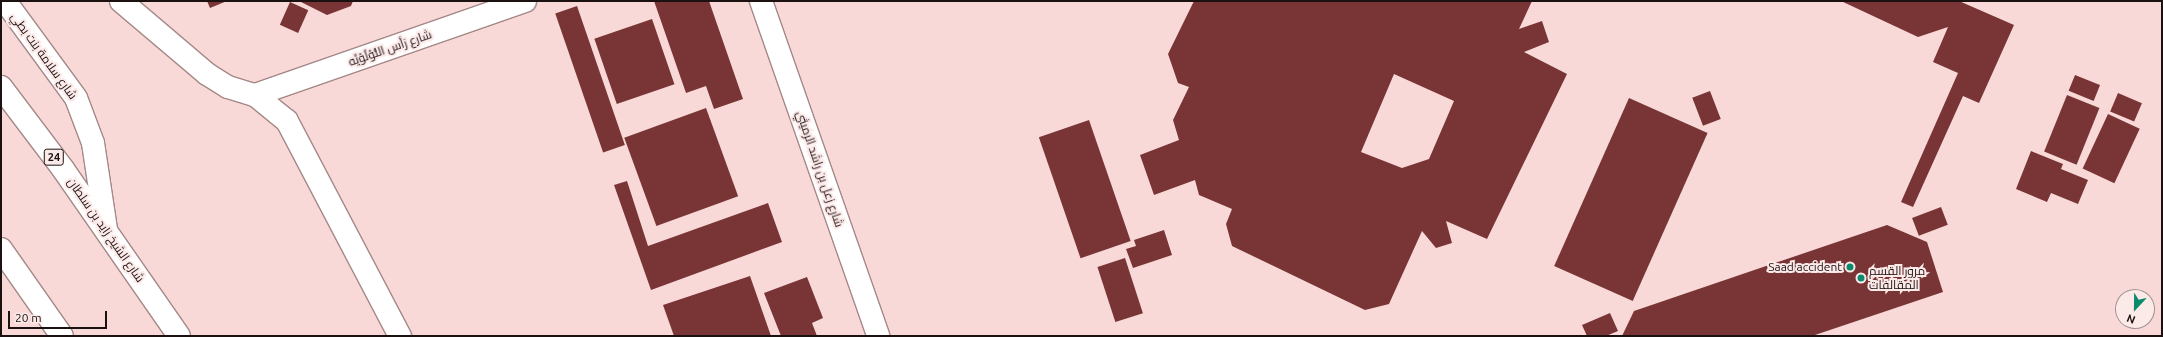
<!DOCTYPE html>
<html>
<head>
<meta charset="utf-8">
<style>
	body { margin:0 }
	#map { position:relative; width:2163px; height:337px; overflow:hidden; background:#f8d9d8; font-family:Ubuntu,Cairo,sans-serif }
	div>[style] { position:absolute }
	.building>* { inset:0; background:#793536; transform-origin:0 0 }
	.roads { filter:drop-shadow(1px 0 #a48887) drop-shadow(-1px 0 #a48887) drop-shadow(0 1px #a48887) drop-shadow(0 -1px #a48887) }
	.minor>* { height:22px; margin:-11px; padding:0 11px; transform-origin:11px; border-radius:11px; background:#fff }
	.secondary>* { height:22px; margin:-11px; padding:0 11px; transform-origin:11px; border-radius:11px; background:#fff }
	.trunk>* { height:22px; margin:-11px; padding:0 11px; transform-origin:11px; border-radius:11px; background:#fff }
	.dots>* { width:11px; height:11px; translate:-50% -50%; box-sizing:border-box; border:2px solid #fceae9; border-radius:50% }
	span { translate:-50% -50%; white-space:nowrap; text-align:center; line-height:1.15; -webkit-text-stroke:4px #fceae9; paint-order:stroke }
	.shield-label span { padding:1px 3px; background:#fceae9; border:1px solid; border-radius:3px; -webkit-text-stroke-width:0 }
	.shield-label { font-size:11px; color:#1b1111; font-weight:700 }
	.street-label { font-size:12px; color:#1b1111 }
	.poi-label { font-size:12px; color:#1b1111 }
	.right { translate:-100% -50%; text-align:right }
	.left { translate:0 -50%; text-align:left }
	.frame { position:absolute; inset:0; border:2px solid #1b1111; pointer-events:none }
	.north { position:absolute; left:2115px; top:289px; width:40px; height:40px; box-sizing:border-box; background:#fceae9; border:1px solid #a29393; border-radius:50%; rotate:202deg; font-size:11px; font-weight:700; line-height:16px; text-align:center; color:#1b1111 }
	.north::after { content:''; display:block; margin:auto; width:14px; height:18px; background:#0b8a6e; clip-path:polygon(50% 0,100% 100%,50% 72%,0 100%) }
	.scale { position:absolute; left:8px; top:311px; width:99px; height:18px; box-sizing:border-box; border:2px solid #1b1111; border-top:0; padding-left:5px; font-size:12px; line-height:14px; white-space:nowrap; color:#1b1111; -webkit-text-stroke:3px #fceae9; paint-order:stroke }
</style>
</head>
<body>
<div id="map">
	<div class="building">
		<div style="clip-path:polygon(207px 1px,227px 1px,210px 8px)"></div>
		<div style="clip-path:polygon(299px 1px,353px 1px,351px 6px,327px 15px)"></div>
		<div style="clip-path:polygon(654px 1px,709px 1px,743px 99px,714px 109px,706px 86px,686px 93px)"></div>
		<div style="clip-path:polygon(evenodd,1194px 1px,1532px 1px,1519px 29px,1542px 21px,1549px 42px,1524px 52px,1567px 74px,1487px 239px,1446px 221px,1452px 243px,1436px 248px,1422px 231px,1389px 304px,1365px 310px,1232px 246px,1226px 224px,1232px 209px,1199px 195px,1195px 180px,1154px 195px,1140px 155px,1179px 140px,1173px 120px,1189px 87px,1178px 83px,1168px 54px,1194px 1px,1394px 74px,1454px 101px,1429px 159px,1402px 168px,1361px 152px,1394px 74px)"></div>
		<div style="clip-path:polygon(1841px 1px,1959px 1px,2014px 25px,1979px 103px,1963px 96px,1913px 207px,1901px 202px,1958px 73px,1933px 62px,1948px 27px,1918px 37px)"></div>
		<div style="left:290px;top:2px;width:20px;height:25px;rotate:24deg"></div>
		<div style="left:577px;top:6px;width:147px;height:23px;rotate:71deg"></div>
		<div style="left:652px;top:19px;width:69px;height:61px;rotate:71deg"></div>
		<div style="left:2075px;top:75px;width:27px;height:17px;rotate:22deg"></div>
		<div style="left:1710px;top:91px;width:30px;height:19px;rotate:69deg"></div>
		<div style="left:2118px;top:93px;width:26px;height:20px;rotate:23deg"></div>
		<div style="left:2067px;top:95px;width:35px;height:61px;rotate:22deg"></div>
		<div style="left:1629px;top:98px;width:86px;height:184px;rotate:24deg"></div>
		<div style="left:706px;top:108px;width:94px;height:87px;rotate:70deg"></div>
		<div style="left:2108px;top:114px;width:35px;height:60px;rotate:25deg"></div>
		<div style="left:1089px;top:120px;width:128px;height:53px;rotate:71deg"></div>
		<div style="clip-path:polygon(2031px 151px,2063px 164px,2061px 169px,2088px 180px,2078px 204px,2051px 193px,2047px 202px,2016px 189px)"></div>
		<div style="clip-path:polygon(627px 181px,648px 246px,768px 203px,782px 242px,651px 290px,614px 185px)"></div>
		<div style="left:1941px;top:207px;width:19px;height:31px;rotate:69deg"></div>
		<div style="clip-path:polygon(1887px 225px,1927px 242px,1943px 292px,1812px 336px,1622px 336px,1634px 311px)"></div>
		<div style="clip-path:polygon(1164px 230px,1172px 255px,1133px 268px,1126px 249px,1136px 246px,1134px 240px)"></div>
		<div style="left:1125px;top:258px;width:58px;height:29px;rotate:72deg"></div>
		<div style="clip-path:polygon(750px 276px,771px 336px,674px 336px,663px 305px)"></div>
		<div style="clip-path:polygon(807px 277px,823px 318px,812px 323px,817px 336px,781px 336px,764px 293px)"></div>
		<div style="clip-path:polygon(1610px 313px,1618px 331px,1606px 336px,1587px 336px,1582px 325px)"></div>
	</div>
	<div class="roads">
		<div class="minor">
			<div style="left:121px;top:1px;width:113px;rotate:40.3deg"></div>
			<div style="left:207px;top:74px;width:25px;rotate:32deg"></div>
			<div style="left:228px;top:87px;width:28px;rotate:17deg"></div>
			<div style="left:255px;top:95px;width:41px;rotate:39.1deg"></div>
			<div style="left:287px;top:121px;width:243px;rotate:62.3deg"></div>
			<div style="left:761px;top:1px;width:355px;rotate:70.7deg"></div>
			<div style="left:255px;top:95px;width:286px;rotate:-19.2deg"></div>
		</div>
		<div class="secondary">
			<div style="left:5px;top:1px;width:120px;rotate:53.8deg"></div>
			<div style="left:76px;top:98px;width:48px;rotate:69.3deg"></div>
			<div style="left:93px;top:143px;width:87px;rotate:81.4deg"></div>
		</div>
		<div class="trunk">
			<div style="left:1px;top:87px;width:103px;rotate:52.9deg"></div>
			<div style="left:63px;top:169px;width:203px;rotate:55.2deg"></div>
			<div style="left:1px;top:249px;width:106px;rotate:55deg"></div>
		</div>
	</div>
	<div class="dots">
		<div style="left:1850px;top:267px;background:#0b8a6e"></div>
		<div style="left:1861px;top:278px;background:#0b8a6e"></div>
	</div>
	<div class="shield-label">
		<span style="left:54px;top:157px">24</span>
	</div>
	<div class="street-label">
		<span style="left:390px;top:48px;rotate:-19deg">شارع رَأس اللُّؤلُؤيَّه</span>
		<span style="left:44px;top:56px;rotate:54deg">شارع سلامة بنت بطي</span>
		<span style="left:820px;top:169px;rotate:71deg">شارع زعل بن راشد الرميثي</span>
		<span style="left:106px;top:230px;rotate:55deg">شارع الشيخ زايد بن سلطان</span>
	</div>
	<div class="poi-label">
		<span class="right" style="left:1842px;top:267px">Saad accident</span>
		<span class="left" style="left:1869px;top:278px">مرور القسم<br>المقالفات</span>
	</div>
	<div class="frame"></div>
	<div class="north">N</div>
	<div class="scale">20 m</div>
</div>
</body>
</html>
